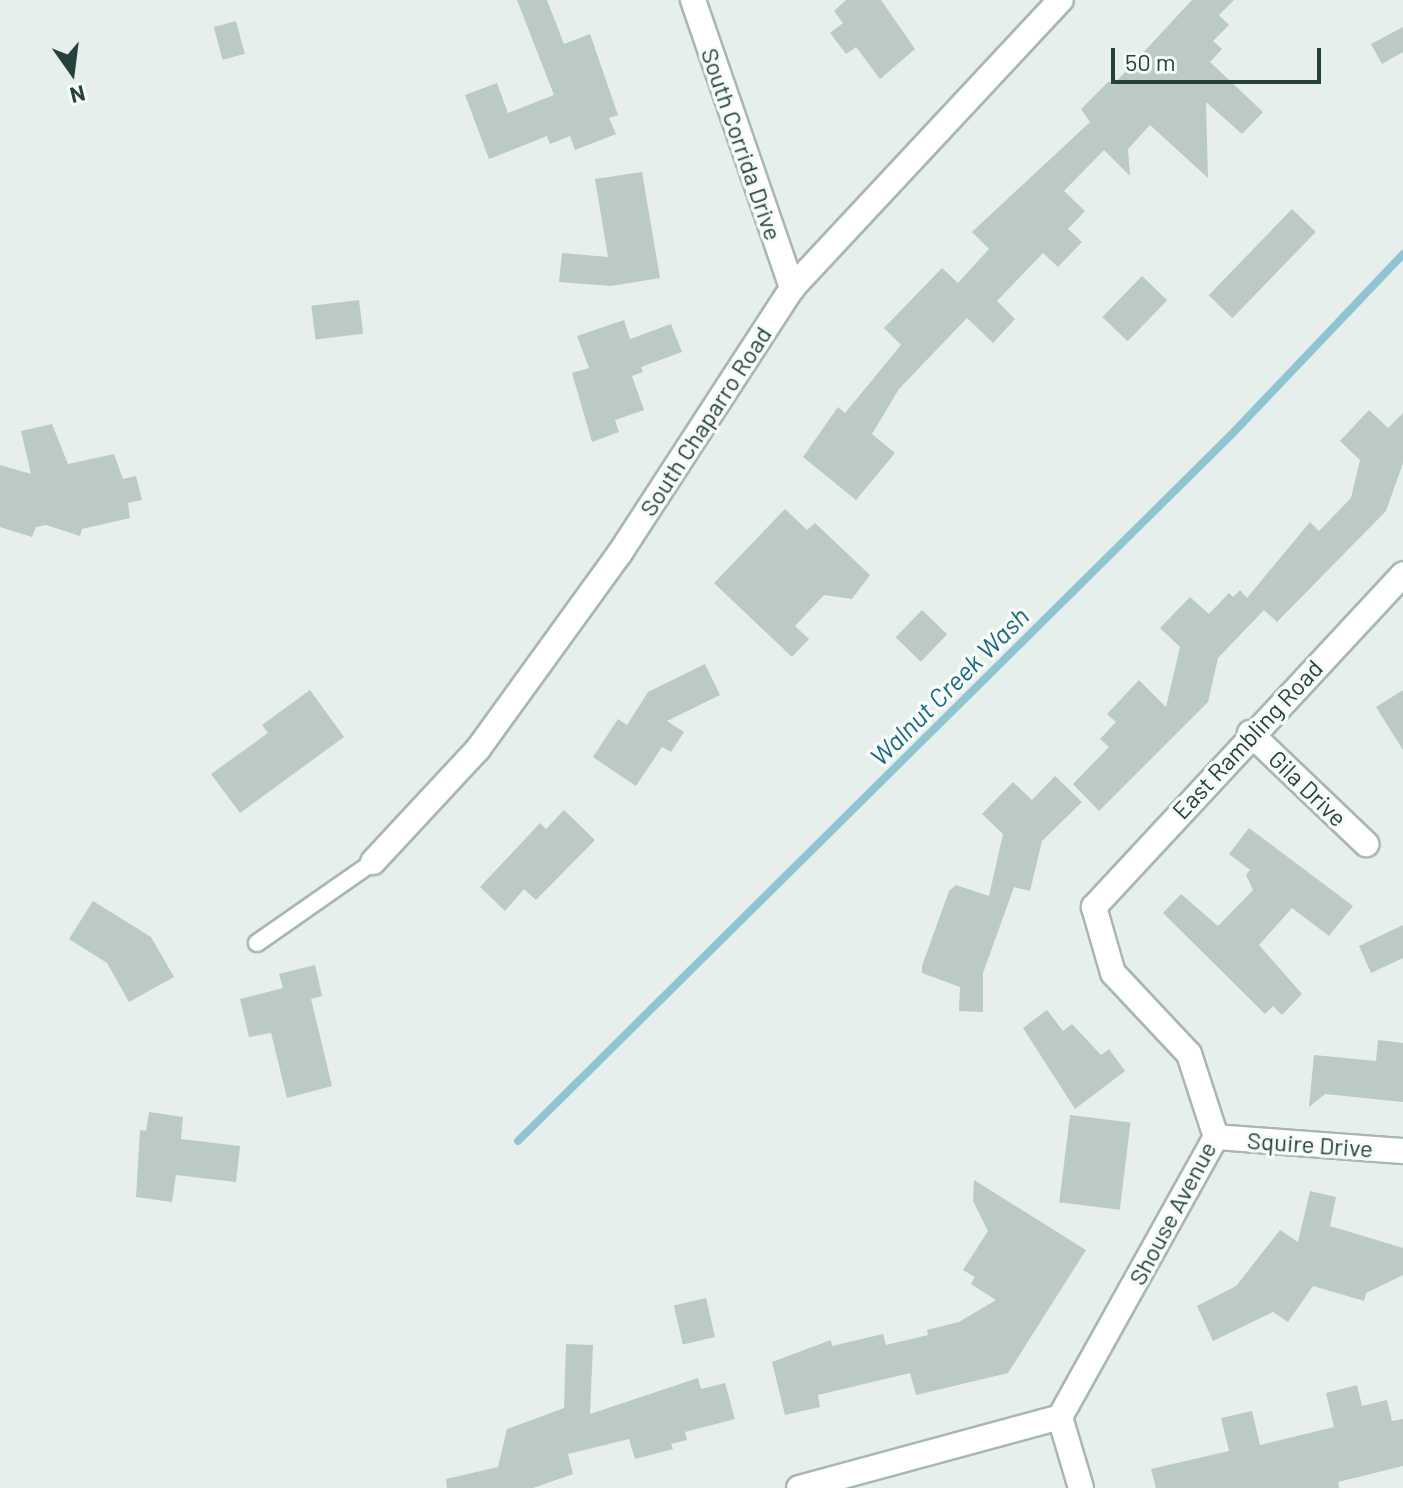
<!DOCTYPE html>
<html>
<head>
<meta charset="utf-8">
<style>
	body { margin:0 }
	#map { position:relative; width:1403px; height:1488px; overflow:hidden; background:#e6efeb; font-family:Barlow,sans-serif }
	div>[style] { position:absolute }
	.stream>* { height:8px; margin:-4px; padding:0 4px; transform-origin:4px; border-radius:4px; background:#8fc5d3 }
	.building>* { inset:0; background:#bbcac4; transform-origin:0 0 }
	.roads { filter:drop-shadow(2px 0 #a8b7b3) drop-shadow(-2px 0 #a8b7b3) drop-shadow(0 2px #a8b7b3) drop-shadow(0 -2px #a8b7b3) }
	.service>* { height:16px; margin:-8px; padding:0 8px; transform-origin:8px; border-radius:8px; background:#fff }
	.minor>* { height:24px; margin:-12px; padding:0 12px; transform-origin:12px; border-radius:12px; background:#fff }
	span { translate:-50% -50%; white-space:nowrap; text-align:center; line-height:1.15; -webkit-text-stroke:7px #f7fbf9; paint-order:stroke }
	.street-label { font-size:24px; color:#24413b }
	.water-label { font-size:26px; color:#1d6a7e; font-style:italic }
	.north { position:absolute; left:32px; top:32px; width:80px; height:80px; -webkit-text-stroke:6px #f7fbf9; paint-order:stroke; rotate:166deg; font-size:22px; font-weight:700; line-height:32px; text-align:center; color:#24413b }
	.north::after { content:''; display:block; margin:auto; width:28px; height:36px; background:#24413b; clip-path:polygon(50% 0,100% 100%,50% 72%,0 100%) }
	.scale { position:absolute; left:1111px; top:48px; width:210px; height:36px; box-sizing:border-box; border:4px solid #24413b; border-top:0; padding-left:10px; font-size:24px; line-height:28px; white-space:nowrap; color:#24413b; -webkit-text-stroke:6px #f7fbf9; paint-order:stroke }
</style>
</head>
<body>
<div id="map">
	<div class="stream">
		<div style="left:518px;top:1141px;width:1001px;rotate:-44.72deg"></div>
		<div style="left:1229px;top:437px;width:253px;rotate:-46.4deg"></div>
	</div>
	<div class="building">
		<div style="clip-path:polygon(517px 0,547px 0,564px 44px,590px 34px,618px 115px,609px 118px,616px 134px,575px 150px,570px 136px,550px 144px,547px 136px,489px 159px,465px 95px,497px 83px,508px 113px,554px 95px)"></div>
		<div style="clip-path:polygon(846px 0,881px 0,915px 49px,880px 79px,856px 47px,846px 54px,830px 33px,843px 23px,834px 11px)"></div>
		<div style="clip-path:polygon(1192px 0,1234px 0,1219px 15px,1229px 25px,1213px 41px,1222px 49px,1210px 62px,1263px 112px,1242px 134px,1206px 102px,1208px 178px,1150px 125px,1128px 149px,1130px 176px,1104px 150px,1064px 191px,1085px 211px,1068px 229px,1082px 242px,1058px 267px,1043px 253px,997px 301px,1015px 319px,993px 343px,967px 318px,899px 389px,872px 434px,895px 453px,856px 500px,803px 457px,838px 407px,845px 413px,901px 345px,884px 328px,942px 268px,958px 283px,989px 249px,972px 232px,1090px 122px,1081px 109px,1109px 81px,1113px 85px)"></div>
		<div style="left:236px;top:21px;width:34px;height:23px;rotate:75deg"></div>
		<div style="clip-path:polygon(1403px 27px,1403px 52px,1382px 64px,1371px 44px)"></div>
		<div style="clip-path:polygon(642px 172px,660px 278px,611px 286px,559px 282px,562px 253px,608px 257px,595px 179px)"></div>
		<div style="left:1292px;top:209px;width:33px;height:120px;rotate:44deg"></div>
		<div style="left:1142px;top:276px;width:35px;height:57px;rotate:44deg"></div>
		<div style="left:359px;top:300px;width:34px;height:48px;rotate:83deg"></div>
		<div style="clip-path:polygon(624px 320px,630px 339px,671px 324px,682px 352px,641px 367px,643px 372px,632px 376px,644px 410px,615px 420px,619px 432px,592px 442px,572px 373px,589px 368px,577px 336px)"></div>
		<div style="clip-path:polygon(1369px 410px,1388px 428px,1403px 413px,1403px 463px,1386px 511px,1277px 622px,1264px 610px,1218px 658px,1208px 702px,1099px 811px,1073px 784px,1109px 747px,1100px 739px,1116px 722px,1107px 714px,1139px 680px,1166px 707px,1180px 647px,1160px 628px,1190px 597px,1209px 614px,1229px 593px,1233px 597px,1240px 590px,1247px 598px,1310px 522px,1319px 531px,1351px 498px,1360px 460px,1340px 441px)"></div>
		<div style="clip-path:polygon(52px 424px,68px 464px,114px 454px,123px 479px,136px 476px,142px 500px,128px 503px,130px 518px,82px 529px,80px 536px,46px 525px,36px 527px,32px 537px,0 527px,0 465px,31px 474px,21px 431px)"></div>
		<div style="clip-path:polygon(785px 509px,807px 530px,815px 523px,870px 575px,852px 599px,824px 595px,795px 626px,809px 639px,792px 657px,714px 583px)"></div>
		<div style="left:922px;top:610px;width:35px;height:38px;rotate:44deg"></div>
		<div style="clip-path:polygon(705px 664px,720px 695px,667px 721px,684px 732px,671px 752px,662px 747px,636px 786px,593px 757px,618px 719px,627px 725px,648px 692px)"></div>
		<div style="clip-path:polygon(310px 690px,344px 737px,240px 813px,211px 774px,268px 733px,262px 725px)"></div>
		<div style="clip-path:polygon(1403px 690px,1403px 750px,1376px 707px)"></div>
		<div style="clip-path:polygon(1055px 776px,1082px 802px,1042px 841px,1030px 891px,1014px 887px,983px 973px,983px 1012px,959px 1011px,960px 987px,922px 973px,922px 966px,949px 891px,956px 885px,989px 896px,1003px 834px,982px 814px,1013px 782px,1032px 800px)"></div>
		<div style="clip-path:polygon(564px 810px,595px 840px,536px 900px,524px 889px,505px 911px,480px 887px,540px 823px,546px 829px)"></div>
		<div style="clip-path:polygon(1249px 828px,1353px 906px,1329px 936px,1292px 908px,1259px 945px,1302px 994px,1282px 1015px,1273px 1006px,1265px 1014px,1163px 913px,1181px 894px,1218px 926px,1253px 890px,1246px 875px,1250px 870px,1229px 854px)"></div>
		<div style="clip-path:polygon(93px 901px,151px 937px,174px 977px,129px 1002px,107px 963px,69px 939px)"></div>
		<div style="clip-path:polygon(1403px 925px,1403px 958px,1371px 973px,1359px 946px)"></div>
		<div style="clip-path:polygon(315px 965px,322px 996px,311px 999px,332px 1086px,287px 1098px,271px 1033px,249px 1037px,240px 999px,283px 988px,279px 974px)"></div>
		<div style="clip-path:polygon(1047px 1010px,1063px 1031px,1072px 1024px,1101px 1055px,1109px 1049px,1125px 1071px,1075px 1109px,1023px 1028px)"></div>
		<div style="clip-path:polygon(1378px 1040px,1403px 1043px,1403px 1102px,1325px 1094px,1309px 1107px,1314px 1055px,1376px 1061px)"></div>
		<div style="clip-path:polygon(149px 1112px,183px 1117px,181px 1139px,240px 1146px,236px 1182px,176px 1175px,172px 1202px,136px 1197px,140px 1130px,146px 1131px)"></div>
		<div style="left:1070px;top:1115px;width:61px;height:88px;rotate:7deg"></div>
		<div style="clip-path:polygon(974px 1180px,1086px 1250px,1008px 1373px,916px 1395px,910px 1373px,818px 1395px,820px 1407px,785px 1415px,772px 1362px,831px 1340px,832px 1346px,883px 1334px,886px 1345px,928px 1335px,927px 1330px,959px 1322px,996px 1300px,971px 1284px,975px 1277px,963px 1270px,988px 1231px,973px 1201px)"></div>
		<div style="clip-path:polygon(1310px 1191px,1336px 1197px,1330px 1226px,1403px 1248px,1403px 1275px,1366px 1293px,1364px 1301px,1313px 1286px,1288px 1322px,1273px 1312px,1213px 1341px,1197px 1306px,1236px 1286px,1280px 1230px,1298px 1242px)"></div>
		<div style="left:706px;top:1298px;width:40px;height:33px;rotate:77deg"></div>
		<div style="clip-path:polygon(566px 1344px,593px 1345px,590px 1414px,698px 1378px,701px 1389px,725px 1383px,735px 1419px,685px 1432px,687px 1440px,671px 1444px,673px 1449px,635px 1459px,629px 1439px,568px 1454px,573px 1474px,533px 1488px,447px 1488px,446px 1479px,498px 1467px,507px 1429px,564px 1408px)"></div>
		<div style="clip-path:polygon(1357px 1385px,1362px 1406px,1387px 1400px,1392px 1421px,1403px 1419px,1403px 1466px,1338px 1482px,1339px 1488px,1156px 1488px,1151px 1469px,1229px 1451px,1221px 1418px,1252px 1411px,1260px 1445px,1334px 1427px,1326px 1393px)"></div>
	</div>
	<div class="roads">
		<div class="service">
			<div style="left:257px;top:943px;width:141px;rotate:-34.9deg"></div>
		</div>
		<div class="minor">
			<div style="left:693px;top:0;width:305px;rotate:71deg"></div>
			<div style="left:1250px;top:733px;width:161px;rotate:43.7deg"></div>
			<div style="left:373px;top:862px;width:154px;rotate:-47.1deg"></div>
			<div style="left:478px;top:749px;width:242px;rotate:-54.1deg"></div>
			<div style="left:620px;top:553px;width:316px;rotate:-57deg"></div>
			<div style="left:792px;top:288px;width:394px;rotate:-47deg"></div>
			<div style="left:1216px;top:1137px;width:188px;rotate:4.3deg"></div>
			<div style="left:799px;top:1488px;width:270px;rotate:-15.2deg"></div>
			<div style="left:1081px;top:1488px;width:74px;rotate:-106.5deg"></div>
			<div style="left:1060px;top:1417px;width:321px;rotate:-60.9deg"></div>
			<div style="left:1216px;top:1137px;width:87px;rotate:-108deg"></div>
			<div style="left:1189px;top:1054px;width:111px;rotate:-133.2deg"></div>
			<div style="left:1113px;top:973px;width:69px;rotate:-106.1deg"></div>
			<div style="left:1094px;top:907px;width:454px;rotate:-47.1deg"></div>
		</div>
	</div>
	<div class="street-label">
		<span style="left:742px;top:144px;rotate:71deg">South Corrida Drive</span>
		<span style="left:705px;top:421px;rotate:-57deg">South Chaparro Road</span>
		<span style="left:1247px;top:739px;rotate:-47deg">East Rambling Road</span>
		<span style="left:1308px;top:788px;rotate:44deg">Gila Drive</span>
		<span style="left:1310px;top:1144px;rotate:4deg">Squire Drive</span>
		<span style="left:1172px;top:1213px;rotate:-62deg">Shouse Avenue</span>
	</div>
	<div class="water-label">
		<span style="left:949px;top:686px;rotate:-45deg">Walnut Creek Wash</span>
	</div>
	<div class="north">N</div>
	<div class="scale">50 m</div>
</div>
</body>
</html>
